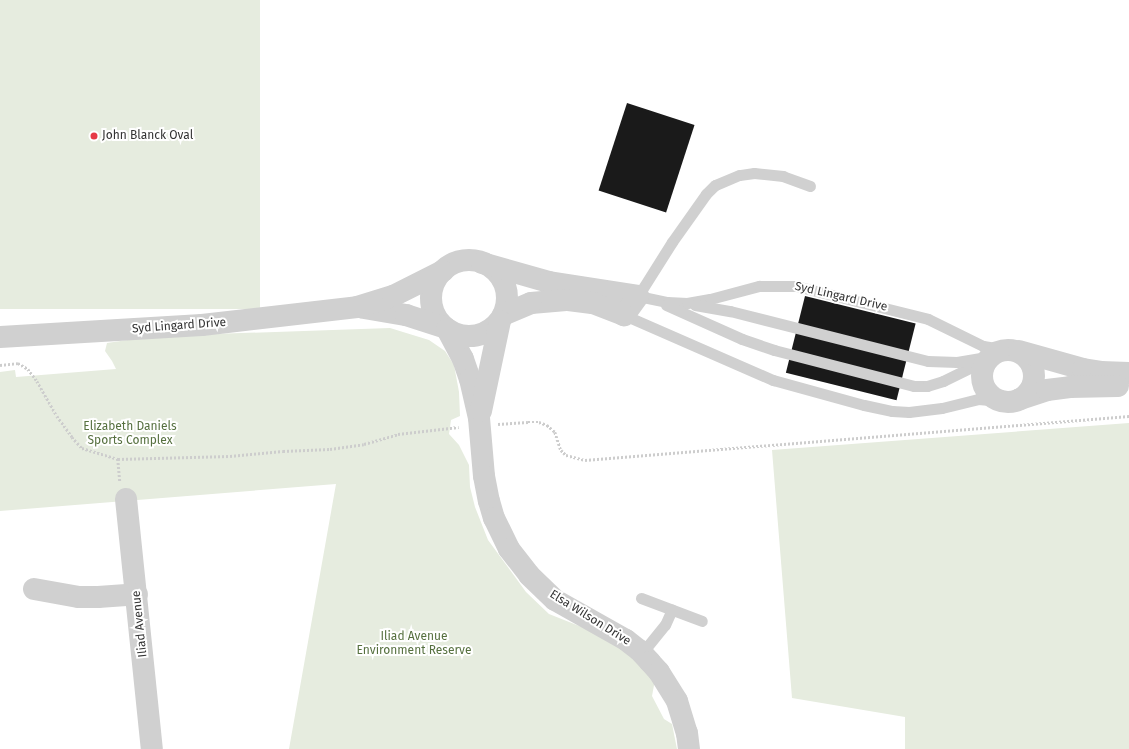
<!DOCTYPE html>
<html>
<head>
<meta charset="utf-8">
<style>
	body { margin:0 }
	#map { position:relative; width:1129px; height:749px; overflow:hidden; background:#fff; font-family:"Fira Sans",sans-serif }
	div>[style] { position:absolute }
	.green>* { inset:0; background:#e6ecdf; transform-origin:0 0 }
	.building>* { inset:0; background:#1a1a1a; transform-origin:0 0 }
	.path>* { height:2.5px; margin-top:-1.25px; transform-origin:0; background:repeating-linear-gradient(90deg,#cdcdcd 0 2px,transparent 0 4px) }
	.lane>* { height:11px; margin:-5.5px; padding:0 5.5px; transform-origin:5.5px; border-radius:5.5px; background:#d0d0d0 }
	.street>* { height:22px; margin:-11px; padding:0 11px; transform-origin:11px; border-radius:11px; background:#d0d0d0 }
	.street>.ring { margin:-11px; padding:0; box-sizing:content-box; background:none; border:22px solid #d0d0d0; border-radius:50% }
	.dots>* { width:11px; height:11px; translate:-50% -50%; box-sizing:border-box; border:2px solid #fff; border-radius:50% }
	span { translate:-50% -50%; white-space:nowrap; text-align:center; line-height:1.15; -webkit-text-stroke:4px #fff; paint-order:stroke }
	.poi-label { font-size:12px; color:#333 }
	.left { translate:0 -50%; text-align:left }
	.street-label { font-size:12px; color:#333 }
	.park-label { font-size:12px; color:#56703f }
</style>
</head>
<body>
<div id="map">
	<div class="green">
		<div style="left:0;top:0;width:260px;height:309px"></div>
		<div style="clip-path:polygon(390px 328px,429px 340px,445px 351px,454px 365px,459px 392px,460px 416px,451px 420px,449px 434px,459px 445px,469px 465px,470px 487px,475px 507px,488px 540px,526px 592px,549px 614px,612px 639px,655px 680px,652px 696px,664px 719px,672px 724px,677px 749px,289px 749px,336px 484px,0 511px,0 372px,15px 370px,16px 377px,116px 369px,112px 361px,105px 351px,107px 343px,155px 336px)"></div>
		<div style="clip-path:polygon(1129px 423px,1129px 749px,905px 749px,905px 717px,792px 698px,772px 450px)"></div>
	</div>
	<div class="building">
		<div style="left:627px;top:103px;width:71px;height:92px;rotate:18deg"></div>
		<div style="left:805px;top:296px;width:114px;height:79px;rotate:14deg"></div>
	</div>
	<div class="path">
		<div style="left:0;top:365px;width:18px;rotate:-6deg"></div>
		<div style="left:18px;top:363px;width:12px;rotate:31deg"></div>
		<div style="left:28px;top:369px;width:15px;rotate:53deg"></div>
		<div style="left:37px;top:381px;width:40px;rotate:60.3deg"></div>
		<div style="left:57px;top:416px;width:26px;rotate:54deg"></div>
		<div style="left:72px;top:437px;width:15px;rotate:48deg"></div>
		<div style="left:82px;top:448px;width:38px;rotate:17deg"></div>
		<div style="left:118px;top:459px;width:112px;rotate:-1.5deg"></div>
		<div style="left:230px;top:456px;width:53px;rotate:-5.4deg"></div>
		<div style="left:283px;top:451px;width:47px;rotate:-2.4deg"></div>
		<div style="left:330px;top:449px;width:34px;rotate:-8deg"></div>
		<div style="left:364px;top:444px;width:35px;rotate:-16deg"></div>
		<div style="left:398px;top:434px;width:61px;rotate:-6.5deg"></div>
		<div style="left:498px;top:424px;width:30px;rotate:-4deg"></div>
		<div style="left:528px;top:422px;width:11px"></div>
		<div style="left:539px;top:422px;width:9px;rotate:21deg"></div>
		<div style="left:547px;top:425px;width:11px;rotate:41deg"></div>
		<div style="left:555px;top:432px;width:19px;rotate:72deg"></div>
		<div style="left:561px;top:450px;width:7px;rotate:45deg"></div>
		<div style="left:566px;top:455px;width:20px;rotate:15deg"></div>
		<div style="left:585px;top:460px;width:546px;rotate:-4.62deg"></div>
		<div style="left:118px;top:459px;width:22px;rotate:85deg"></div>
	</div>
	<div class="lane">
		<div style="left:810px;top:186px;width:29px;rotate:-160deg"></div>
		<div style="left:783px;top:176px;width:29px;rotate:-174deg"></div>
		<div style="left:754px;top:173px;width:15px;rotate:172deg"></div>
		<div style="left:739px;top:175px;width:26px;rotate:157deg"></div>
		<div style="left:715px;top:185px;width:13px;rotate:135deg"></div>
		<div style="left:706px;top:194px;width:59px;rotate:125.3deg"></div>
		<div style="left:672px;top:242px;width:64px;rotate:122.2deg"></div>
		<div style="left:638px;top:296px;width:30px;rotate:12deg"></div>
		<div style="left:667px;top:302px;width:20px;rotate:3deg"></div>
		<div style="left:687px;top:303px;width:23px;rotate:-10deg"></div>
		<div style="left:710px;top:299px;width:51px;rotate:-14.9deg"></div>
		<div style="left:759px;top:286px;width:37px"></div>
		<div style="left:796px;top:286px;width:136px;rotate:14deg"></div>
		<div style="left:928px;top:319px;width:61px;rotate:26.1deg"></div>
		<div style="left:983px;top:346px;width:24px;rotate:9deg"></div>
		<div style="left:666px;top:305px;width:83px;rotate:24.1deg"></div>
		<div style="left:742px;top:339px;width:34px;rotate:19deg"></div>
		<div style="left:774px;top:350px;width:145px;rotate:14.4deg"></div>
		<div style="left:914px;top:386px;width:13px"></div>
		<div style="left:927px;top:386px;width:17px;rotate:-17deg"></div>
		<div style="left:943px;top:381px;width:50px;rotate:-26.1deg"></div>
		<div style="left:695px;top:305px;width:36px;rotate:10deg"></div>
		<div style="left:730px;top:311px;width:204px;rotate:14.2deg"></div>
		<div style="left:928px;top:361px;width:29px;rotate:2deg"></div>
		<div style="left:957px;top:362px;width:27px;rotate:-10deg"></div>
		<div style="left:624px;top:315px;width:163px;rotate:23.6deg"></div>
		<div style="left:773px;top:380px;width:94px;rotate:15.4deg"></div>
		<div style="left:864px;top:405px;width:29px;rotate:12deg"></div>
		<div style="left:892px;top:411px;width:17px;rotate:3deg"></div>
		<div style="left:909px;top:412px;width:33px;rotate:-7deg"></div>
		<div style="left:942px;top:408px;width:37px;rotate:-14deg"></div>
		<div style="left:978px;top:399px;width:24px;rotate:5deg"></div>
		<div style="left:641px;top:598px;width:65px;rotate:20.7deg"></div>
		<div style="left:642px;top:653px;width:36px;rotate:-51deg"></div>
		<div style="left:665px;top:625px;width:17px;rotate:-66deg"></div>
	</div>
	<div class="street">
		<div class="ring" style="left:431px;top:260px;width:54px;height:54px"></div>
		<div style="left:482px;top:263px;width:70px;rotate:15.8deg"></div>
		<div style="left:549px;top:282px;width:90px;rotate:8.9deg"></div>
		<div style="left:638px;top:296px;width:24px;rotate:126deg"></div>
		<div style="left:624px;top:315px;width:34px;rotate:-159deg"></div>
		<div style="left:592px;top:303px;width:26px;rotate:-173deg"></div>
		<div style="left:566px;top:300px;width:35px;rotate:175deg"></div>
		<div style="left:531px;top:303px;width:30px;rotate:157deg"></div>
		<div style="left:364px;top:308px;width:43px;rotate:9.5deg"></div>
		<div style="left:406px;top:315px;width:40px;rotate:18deg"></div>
		<div style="left:447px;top:329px;width:34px;rotate:62deg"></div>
		<div style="left:463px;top:359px;width:21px;rotate:71deg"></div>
		<div style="left:470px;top:379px;width:40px;rotate:77deg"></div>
		<div style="left:479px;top:418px;width:58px;rotate:85.1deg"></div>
		<div style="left:484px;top:476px;width:25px;rotate:79deg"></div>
		<div style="left:489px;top:501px;width:18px;rotate:74deg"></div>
		<div style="left:494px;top:518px;width:34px;rotate:64deg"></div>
		<div style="left:509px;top:549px;width:33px;rotate:52deg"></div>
		<div style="left:529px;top:575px;width:36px;rotate:44deg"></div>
		<div style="left:555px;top:600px;width:81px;rotate:29.4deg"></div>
		<div style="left:626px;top:640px;width:16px;rotate:38deg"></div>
		<div style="left:639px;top:650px;width:16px;rotate:47deg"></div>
		<div style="left:650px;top:662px;width:13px;rotate:48deg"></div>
		<div style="left:659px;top:672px;width:34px;rotate:58deg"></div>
		<div style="left:677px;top:701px;width:34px;rotate:73deg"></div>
		<div style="left:687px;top:733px;width:16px;rotate:83deg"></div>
		<div style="left:0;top:337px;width:202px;rotate:-3.4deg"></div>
		<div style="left:202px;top:325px;width:156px;rotate:-6.6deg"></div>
		<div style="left:357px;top:307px;width:38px;rotate:-17deg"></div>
		<div style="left:393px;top:296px;width:56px;rotate:-26.6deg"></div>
		<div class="ring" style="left:982px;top:350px;width:30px;height:30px"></div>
		<div style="left:1019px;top:351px;width:66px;rotate:15.7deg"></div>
		<div style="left:1083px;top:369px;width:18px;rotate:9deg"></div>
		<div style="left:1101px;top:372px;width:28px;rotate:2deg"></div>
		<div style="left:1020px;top:399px;width:28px;rotate:-18deg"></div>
		<div style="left:1047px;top:390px;width:23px;rotate:-7deg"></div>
		<div style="left:1070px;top:387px;width:48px;rotate:-1.2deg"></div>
		<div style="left:481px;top:411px;width:92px;rotate:-78.1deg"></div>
		<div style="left:126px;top:499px;width:251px;rotate:84.1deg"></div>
		<div style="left:34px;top:589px;width:46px;rotate:10.1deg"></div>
		<div style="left:79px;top:597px;width:19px"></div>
		<div style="left:98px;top:597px;width:39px;rotate:-4deg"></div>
	</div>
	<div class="dots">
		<div style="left:94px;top:136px;background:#e63946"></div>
	</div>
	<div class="poi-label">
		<span class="left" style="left:102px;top:136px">John Blanck Oval</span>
	</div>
	<div class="street-label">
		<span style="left:841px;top:297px;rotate:13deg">Syd Lingard Drive</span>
		<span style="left:179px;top:326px;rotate:-4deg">Syd Lingard Drive</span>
		<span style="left:590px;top:618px;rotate:32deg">Elsa Wilson Drive</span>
		<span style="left:140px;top:624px;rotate:-96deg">Iliad Avenue</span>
	</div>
	<div class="park-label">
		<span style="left:130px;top:434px">Elizabeth Daniels<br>Sports Complex</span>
		<span style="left:414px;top:644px">Iliad Avenue<br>Environment Reserve</span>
	</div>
</div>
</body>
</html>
